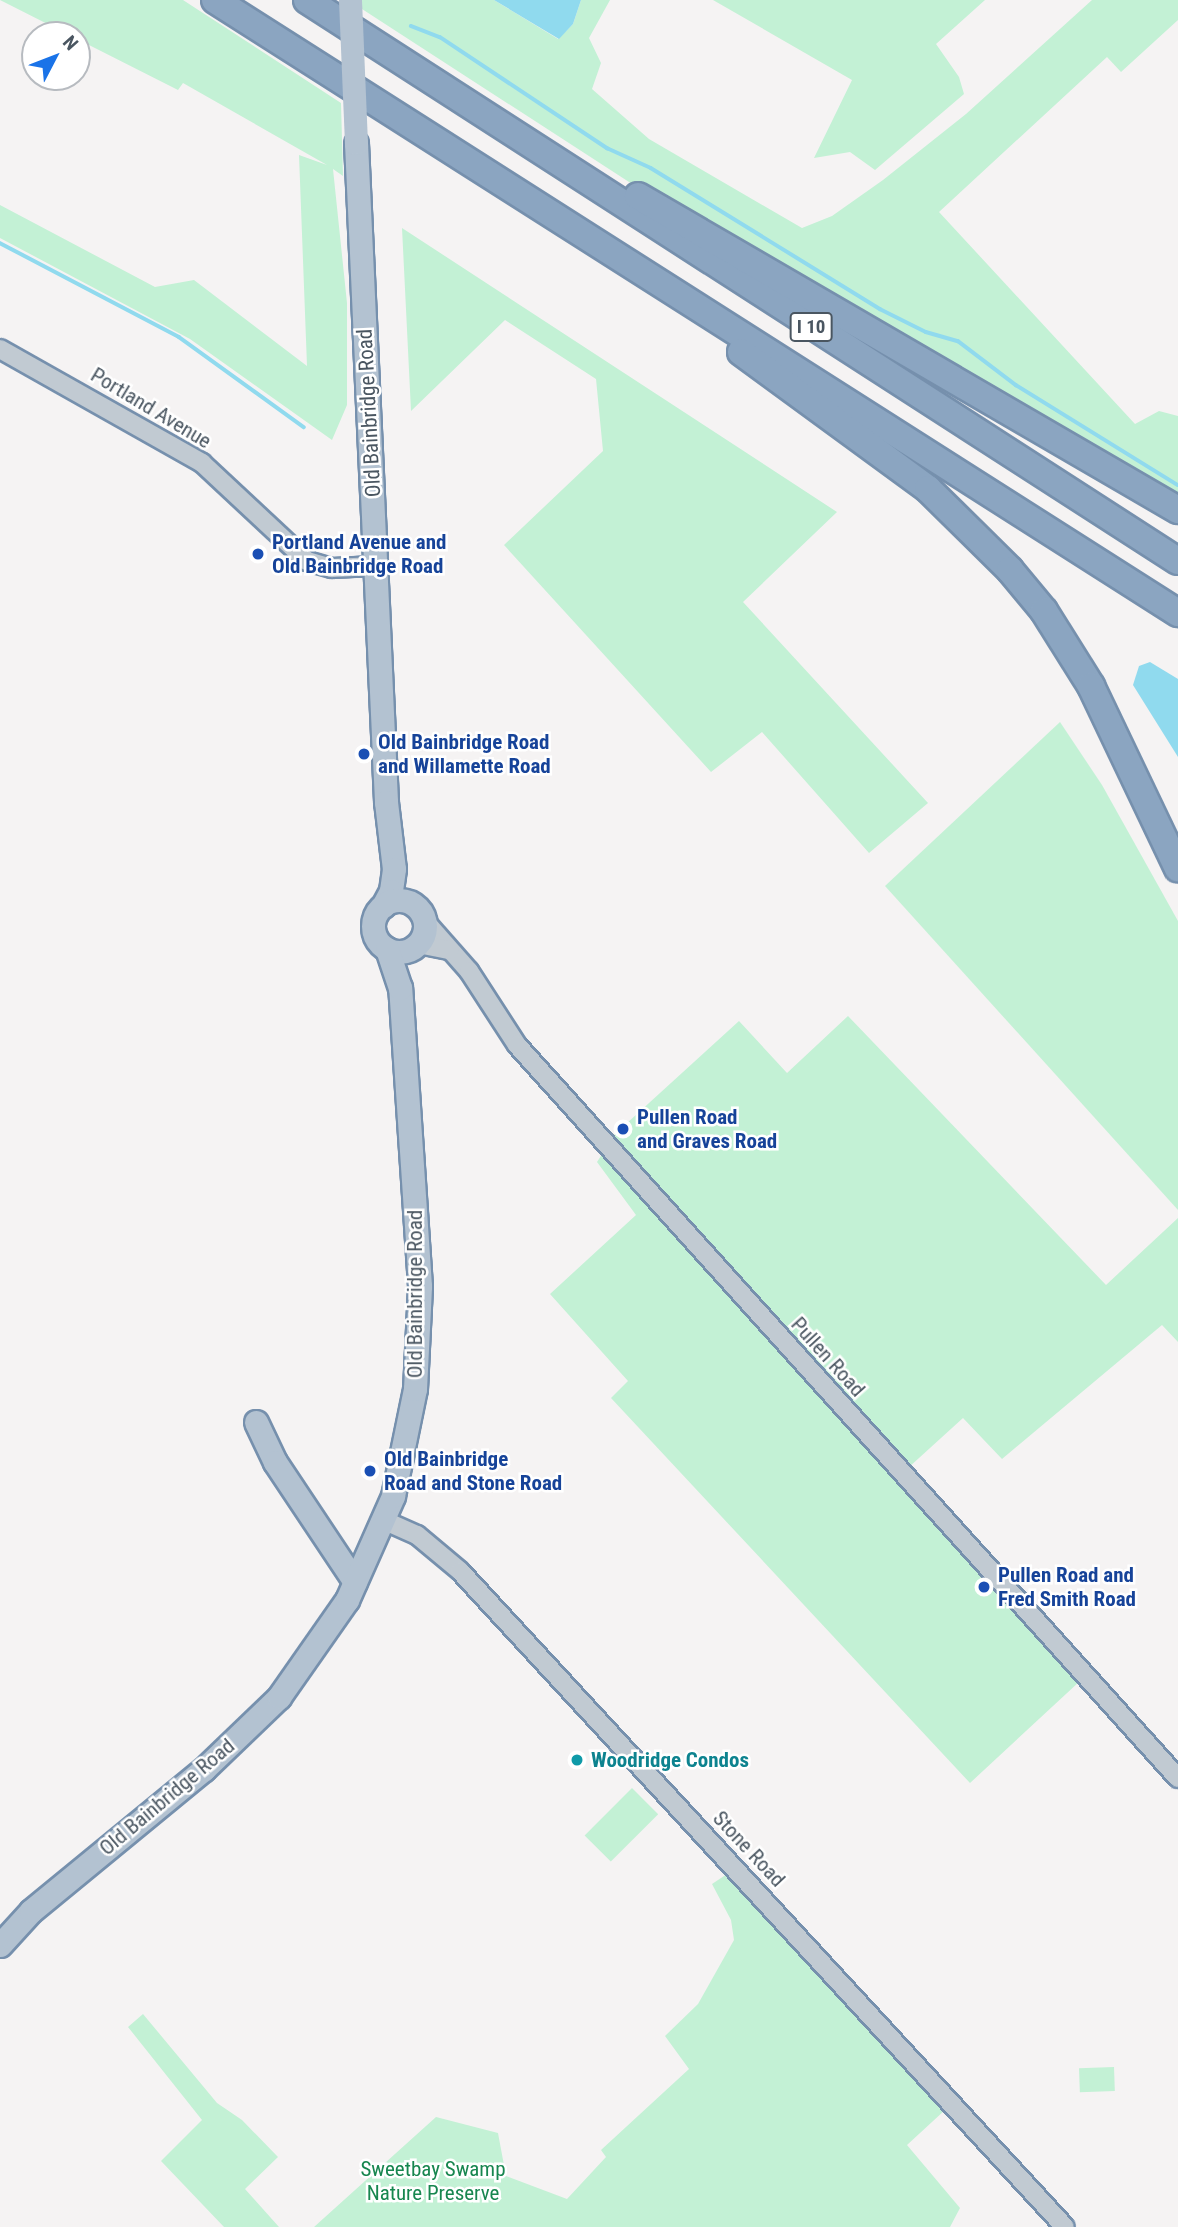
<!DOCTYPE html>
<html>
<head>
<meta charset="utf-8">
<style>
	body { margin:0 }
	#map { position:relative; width:1178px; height:2227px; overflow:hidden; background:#f5f3f3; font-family:"Roboto Condensed",sans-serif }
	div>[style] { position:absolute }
	.green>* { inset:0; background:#c3f1d5; transform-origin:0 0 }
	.water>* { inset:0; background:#90daee }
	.stream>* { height:3.5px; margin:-1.75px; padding:0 1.75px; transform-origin:1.75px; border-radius:1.75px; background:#90daee }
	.roads { filter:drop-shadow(2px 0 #7690ad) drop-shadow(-2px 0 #7690ad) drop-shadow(0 2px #7690ad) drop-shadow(0 -2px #7690ad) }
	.minor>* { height:18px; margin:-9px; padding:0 9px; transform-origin:9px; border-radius:9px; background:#c1cad2 }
	.major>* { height:23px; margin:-11.5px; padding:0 11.5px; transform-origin:11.5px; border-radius:11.5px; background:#b3c2d1 }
	.major>.ring { margin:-11.5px; padding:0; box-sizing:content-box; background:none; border:23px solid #b3c2d1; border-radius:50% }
	.highway>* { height:26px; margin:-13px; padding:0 13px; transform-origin:13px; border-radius:13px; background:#8ba5c1 }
	.major-bridge>* { height:23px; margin:-11.5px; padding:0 11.5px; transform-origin:11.5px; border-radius:11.5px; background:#b3c2d1 }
	.dots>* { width:19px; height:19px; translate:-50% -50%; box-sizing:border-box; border:4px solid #fff; border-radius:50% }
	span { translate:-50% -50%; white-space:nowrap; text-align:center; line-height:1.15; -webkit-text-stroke:5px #fff; paint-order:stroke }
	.shield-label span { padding:2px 5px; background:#fff; border:2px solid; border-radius:5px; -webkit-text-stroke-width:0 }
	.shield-label { font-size:19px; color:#4a5661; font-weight:700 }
	.street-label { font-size:21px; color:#4a5661 }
	.transit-label { font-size:21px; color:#164399; font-weight:700 }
	.left { translate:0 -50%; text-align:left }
	.culture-label { font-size:21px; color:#0d838f; font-weight:700 }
	.park-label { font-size:21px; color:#17864f }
	.north { position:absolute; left:21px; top:21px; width:70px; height:70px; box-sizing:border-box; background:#fff; border:2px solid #b7bbc0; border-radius:50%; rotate:48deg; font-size:19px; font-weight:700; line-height:28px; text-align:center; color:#4a5661 }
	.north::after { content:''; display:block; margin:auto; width:24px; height:32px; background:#1a73e8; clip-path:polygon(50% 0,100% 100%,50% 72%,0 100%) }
</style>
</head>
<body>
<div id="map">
	<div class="green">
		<div style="clip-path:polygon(0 0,183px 0,341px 103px,343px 176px,333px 169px,347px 303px,347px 405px,332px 440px,190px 339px,0 238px,0 205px,155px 287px,194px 280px,307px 366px,299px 155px,327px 165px,183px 83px,178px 90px)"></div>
		<div style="clip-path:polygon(361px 0,494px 0,558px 39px,573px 24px,581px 0,610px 0,589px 38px,601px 63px,592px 89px,649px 139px,802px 228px,832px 216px,883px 180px,966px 114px,1092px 0,1178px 0,1178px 20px,1121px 72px,1107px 57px,939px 212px,1135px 424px,1159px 411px,1178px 416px,1178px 505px,703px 230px,362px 9px)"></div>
		<div style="clip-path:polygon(713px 0,985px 0,936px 44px,959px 77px,964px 94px,875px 170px,850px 152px,814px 158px,852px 80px)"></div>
		<div style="clip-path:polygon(402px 228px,837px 512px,743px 602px,928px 803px,869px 853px,762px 732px,711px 772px,504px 545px,603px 451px,596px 379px,505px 320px,411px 411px)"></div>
		<div style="clip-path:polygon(1060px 722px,1102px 785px,1178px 921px,1178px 1210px,885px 886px)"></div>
		<div style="clip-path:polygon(848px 1016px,1106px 1285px,1178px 1218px,1178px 1342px,1162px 1325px,1002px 1459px,963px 1418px,908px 1468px,1093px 1669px,970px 1783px,611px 1398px,628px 1381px,550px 1294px,636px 1215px,597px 1162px,615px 1134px,739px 1021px,787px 1073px)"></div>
		<div style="left:632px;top:1788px;width:37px;height:67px;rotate:45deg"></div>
		<div style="clip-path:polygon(727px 1874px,945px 2110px,907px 2145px,960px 2208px,950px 2227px,314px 2227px,436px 2117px,498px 2133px,506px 2176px,567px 2199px,606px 2157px,601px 2150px,689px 2069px,665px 2036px,698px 2004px,734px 1940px,731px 1920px,712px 1884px)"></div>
		<div style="clip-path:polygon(143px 2014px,217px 2103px,242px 2120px,278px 2157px,245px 2189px,279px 2227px,224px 2227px,161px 2161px,202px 2120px,128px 2027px)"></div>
		<div style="left:1114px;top:2067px;width:24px;height:35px;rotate:88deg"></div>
	</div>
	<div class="water">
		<div style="clip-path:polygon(494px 0,581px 0,573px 24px,559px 39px)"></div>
		<div style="clip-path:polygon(1150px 662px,1178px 679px,1178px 757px,1133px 685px,1139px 666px)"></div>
	</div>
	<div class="stream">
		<div style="left:411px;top:26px;width:31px;rotate:21deg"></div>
		<div style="left:440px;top:37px;width:201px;rotate:33.6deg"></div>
		<div style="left:607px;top:148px;width:48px;rotate:24.4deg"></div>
		<div style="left:651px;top:168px;width:269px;rotate:31.6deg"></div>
		<div style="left:880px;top:309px;width:51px;rotate:26.6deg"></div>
		<div style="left:926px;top:332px;width:33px;rotate:16deg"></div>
		<div style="left:958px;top:341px;width:73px;rotate:37.2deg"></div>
		<div style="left:1016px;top:385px;width:190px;rotate:31.7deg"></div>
		<div style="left:0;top:243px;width:202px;rotate:27.7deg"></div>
		<div style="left:179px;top:337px;width:154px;rotate:35.8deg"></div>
	</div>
	<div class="roads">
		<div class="minor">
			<div style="left:0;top:349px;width:232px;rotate:29.4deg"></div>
			<div style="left:202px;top:463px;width:144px;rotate:43deg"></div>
			<div style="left:307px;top:561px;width:26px;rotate:16deg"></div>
			<div style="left:332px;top:568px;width:44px;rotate:-2.6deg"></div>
			<div style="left:424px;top:920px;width:68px;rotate:48.6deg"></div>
			<div style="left:469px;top:971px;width:88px;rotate:57deg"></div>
			<div style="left:517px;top:1045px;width:987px;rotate:47.96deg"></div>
			<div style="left:418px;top:944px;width:32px;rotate:11deg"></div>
			<div style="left:383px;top:1520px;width:37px;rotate:24deg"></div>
			<div style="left:417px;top:1535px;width:56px;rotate:39.9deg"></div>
			<div style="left:460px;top:1571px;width:892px;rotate:47.32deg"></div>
		</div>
		<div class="major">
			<div style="left:356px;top:143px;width:660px;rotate:87.39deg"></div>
			<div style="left:386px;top:802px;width:67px;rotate:83.2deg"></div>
			<div style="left:394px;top:869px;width:22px;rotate:98deg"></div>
			<div style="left:391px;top:891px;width:17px;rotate:118deg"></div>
			<div class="ring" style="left:373px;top:900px;width:29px;height:29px"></div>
			<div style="left:256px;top:1422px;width:44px;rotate:64.6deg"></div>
			<div style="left:275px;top:1462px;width:144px;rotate:56.3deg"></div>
			<div style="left:0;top:1945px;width:46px;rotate:-47.6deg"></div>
			<div style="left:31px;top:1911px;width:224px;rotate:-39.4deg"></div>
			<div style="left:204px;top:1769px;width:104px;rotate:-43.8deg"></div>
			<div style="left:279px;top:1697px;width:118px;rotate:-55deg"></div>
			<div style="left:347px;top:1600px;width:114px;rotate:-66.1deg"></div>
			<div style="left:393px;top:1496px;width:109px;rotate:-78.4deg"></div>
			<div style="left:415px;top:1389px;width:103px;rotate:-87.2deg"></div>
			<div style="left:420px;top:1286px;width:299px;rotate:-93.8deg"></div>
			<div style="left:400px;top:988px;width:41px;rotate:-108.4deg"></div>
		</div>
		<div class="highway">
			<div style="left:215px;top:0;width:1142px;rotate:32.48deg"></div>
			<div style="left:307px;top:0;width:1036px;rotate:32.79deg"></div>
			<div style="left:638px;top:196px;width:625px;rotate:30.18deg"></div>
			<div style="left:741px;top:352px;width:232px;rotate:36.2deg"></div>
			<div style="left:928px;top:489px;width:115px;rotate:44.6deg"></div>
			<div style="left:1010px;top:570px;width:53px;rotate:50.3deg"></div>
			<div style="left:1044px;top:611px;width:89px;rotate:57.9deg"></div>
			<div style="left:1091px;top:686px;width:202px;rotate:64.5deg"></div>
		</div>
	</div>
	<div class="major-bridge">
		<div style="left:350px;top:0;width:143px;rotate:87.6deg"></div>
	</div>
	<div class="dots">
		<div style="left:258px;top:554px;background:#1a4fb4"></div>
		<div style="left:364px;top:754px;background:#1a4fb4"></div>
		<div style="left:623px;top:1129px;background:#1a4fb4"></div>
		<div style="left:370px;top:1471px;background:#1a4fb4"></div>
		<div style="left:984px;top:1587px;background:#1a4fb4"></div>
		<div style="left:577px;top:1760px;background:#0f9aa8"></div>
	</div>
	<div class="shield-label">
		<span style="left:811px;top:327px">I 10</span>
	</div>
	<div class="street-label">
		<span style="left:151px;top:408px;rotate:31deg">Portland Avenue</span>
		<span style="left:369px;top:413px;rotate:-93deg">Old Bainbridge Road</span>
		<span style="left:415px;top:1294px;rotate:-90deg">Old Bainbridge Road</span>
		<span style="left:828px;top:1357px;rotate:48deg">Pullen Road</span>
		<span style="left:167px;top:1797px;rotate:-40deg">Old Bainbridge Road</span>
		<span style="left:749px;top:1849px;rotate:47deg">Stone Road</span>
	</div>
	<div class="transit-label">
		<span class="left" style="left:272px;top:554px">Portland Avenue and<br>Old Bainbridge Road</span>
		<span class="left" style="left:378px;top:754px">Old Bainbridge Road<br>and Willamette Road</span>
		<span class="left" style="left:637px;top:1129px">Pullen Road<br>and Graves Road</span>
		<span class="left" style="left:384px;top:1471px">Old Bainbridge<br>Road and Stone Road</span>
		<span class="left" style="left:998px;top:1587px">Pullen Road and<br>Fred Smith Road</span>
	</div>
	<div class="culture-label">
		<span class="left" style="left:591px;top:1760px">Woodridge Condos</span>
	</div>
	<div class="park-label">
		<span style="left:433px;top:2181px">Sweetbay Swamp<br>Nature Preserve</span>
	</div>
	<div class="north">N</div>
</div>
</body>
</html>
